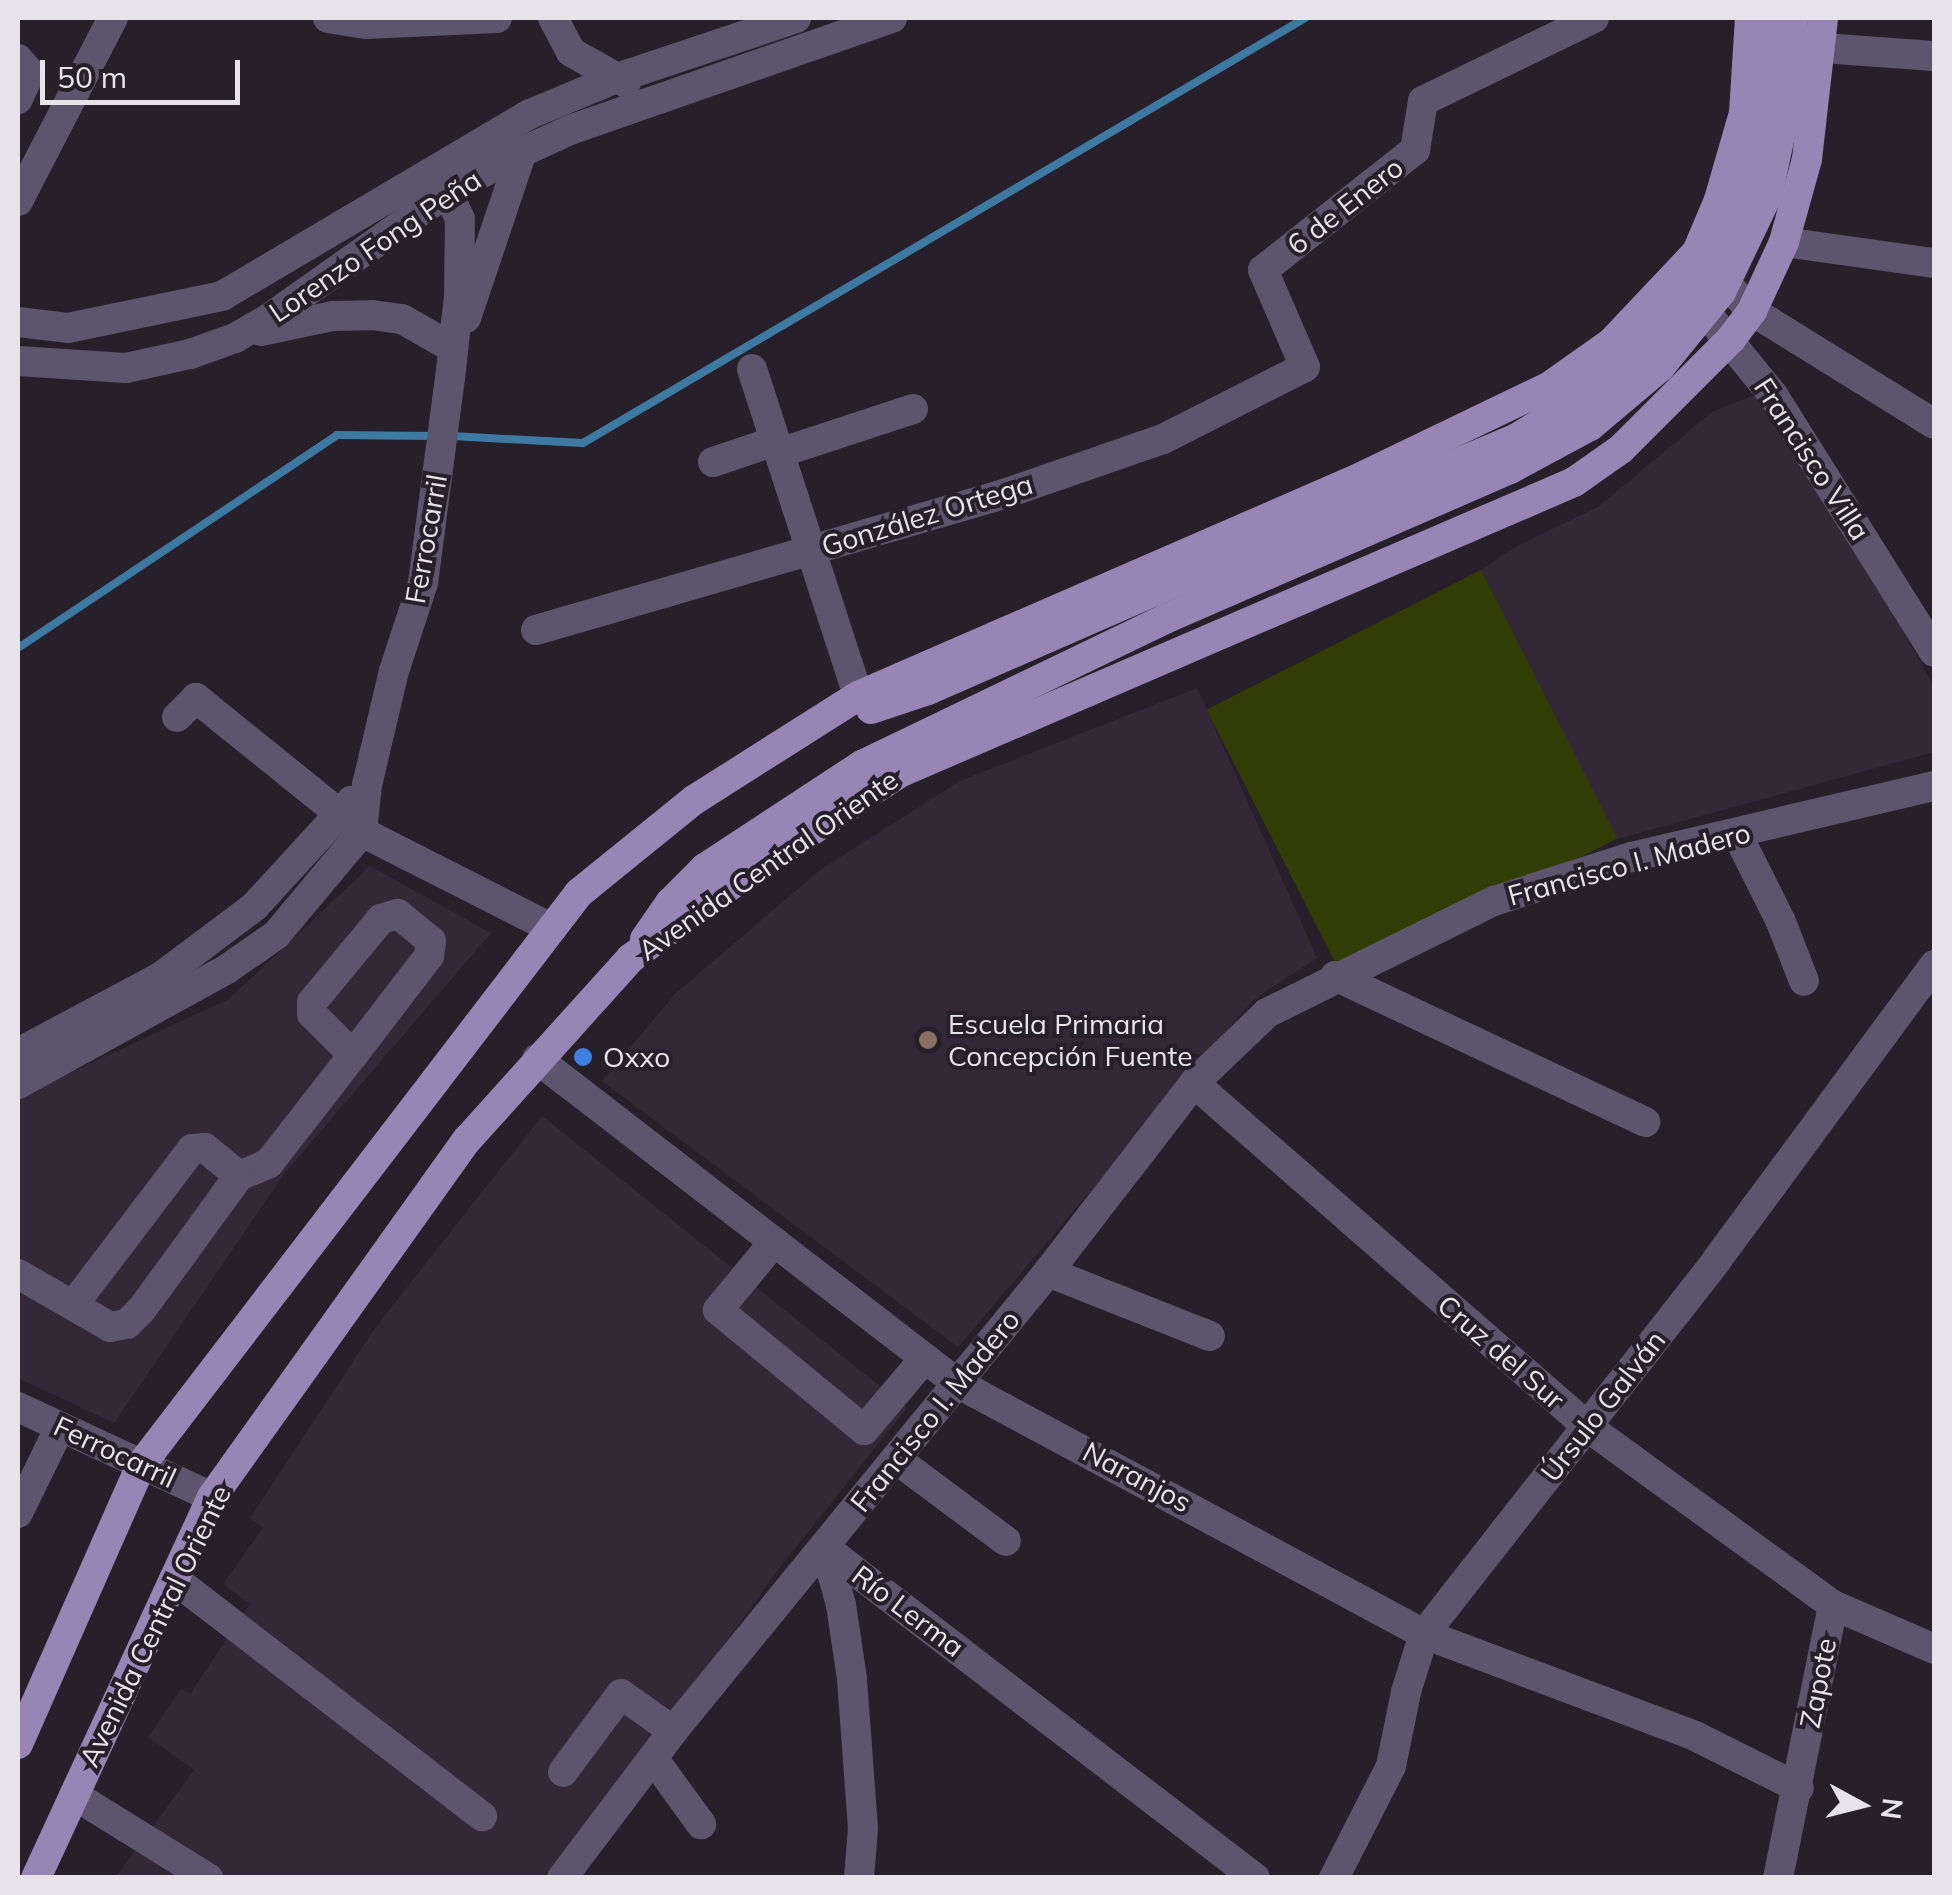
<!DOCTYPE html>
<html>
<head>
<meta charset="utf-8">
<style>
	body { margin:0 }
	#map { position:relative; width:1952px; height:1895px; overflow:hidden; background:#27202b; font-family:Mulish,sans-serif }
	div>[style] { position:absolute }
	.built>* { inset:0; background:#332838 }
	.green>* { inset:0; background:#323d05; transform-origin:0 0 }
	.stream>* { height:8px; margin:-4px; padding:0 4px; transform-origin:4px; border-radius:4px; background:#3e79a2 }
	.minor>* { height:30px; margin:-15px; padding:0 15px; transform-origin:15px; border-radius:15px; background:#5d546d }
	.major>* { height:30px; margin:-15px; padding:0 15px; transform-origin:15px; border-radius:15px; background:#9785b6 }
	.major-bridge>* { height:30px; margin:-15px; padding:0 15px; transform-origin:15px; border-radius:15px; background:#9785b6 }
	.dots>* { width:28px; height:28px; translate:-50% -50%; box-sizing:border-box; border:5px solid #27202b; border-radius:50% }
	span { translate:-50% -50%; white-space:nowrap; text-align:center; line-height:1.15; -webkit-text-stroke:8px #27202b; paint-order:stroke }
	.street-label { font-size:28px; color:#e8e3eb }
	.poi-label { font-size:28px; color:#e8e3eb }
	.left { translate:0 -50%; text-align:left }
	.frame { position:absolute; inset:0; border:20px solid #e8e3eb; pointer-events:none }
	.north { position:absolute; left:1812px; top:1755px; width:100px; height:100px; -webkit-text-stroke:8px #27202b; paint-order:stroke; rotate:97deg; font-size:28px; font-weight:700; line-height:40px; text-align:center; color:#e8e3eb }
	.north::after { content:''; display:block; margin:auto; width:35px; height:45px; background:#e8e3eb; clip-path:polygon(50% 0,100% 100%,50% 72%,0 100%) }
	.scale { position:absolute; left:40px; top:60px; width:200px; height:45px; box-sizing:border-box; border:5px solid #e8e3eb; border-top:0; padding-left:12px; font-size:30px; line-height:35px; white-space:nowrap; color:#e8e3eb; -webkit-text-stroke:8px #27202b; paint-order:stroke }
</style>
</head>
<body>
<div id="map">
	<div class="built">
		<div style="clip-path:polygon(1757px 394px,1773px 404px,1934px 686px,1934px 752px,1617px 839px,1481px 570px,1519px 545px,1598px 507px,1712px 412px)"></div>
		<div style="clip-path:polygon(1197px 688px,1317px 958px,1253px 1000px,958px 1347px,602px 1081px,675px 994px,820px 870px,960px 781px)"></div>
		<div style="clip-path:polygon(370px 866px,491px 933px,284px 1174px,114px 1423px,18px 1378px,18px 1097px,229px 999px)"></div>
		<div style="clip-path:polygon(542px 1116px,907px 1408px,781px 1566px,556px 1877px,116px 1877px,194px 1770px,148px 1737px,181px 1689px,190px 1694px,250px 1604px,223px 1584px,263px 1528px,250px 1518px,375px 1328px)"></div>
	</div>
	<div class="green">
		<div style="left:1481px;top:570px;width:301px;height:308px;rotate:63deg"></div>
	</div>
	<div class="stream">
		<div style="left:452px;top:436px;width:131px;rotate:3.1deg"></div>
		<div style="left:583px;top:443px;width:838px;rotate:-30.48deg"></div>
		<div style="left:18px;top:648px;width:384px;rotate:-33.7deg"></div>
		<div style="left:337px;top:435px;width:96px;rotate:0.6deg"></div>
	</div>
	<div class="minor">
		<div style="left:328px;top:18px;width:39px;rotate:9deg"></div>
		<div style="left:367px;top:24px;width:130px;rotate:-2.6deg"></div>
		<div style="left:553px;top:18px;width:38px;rotate:62deg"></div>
		<div style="left:571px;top:52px;width:63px;rotate:29.4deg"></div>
		<div style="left:1823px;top:48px;width:111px;rotate:4.1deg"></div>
		<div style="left:18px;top:59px;width:18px;rotate:49deg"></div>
		<div style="left:30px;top:73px;width:29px;rotate:115deg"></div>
		<div style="left:18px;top:201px;width:206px;rotate:-62.6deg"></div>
		<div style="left:1784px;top:242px;width:151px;rotate:8deg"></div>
		<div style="left:1709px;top:266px;width:62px;rotate:46.3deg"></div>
		<div style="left:1752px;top:311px;width:214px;rotate:31.8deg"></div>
		<div style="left:1690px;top:293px;width:132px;rotate:50.9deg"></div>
		<div style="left:1773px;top:395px;width:303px;rotate:57.9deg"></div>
		<div style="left:466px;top:318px;width:175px;rotate:-71.4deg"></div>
		<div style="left:18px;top:322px;width:50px;rotate:6.8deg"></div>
		<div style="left:68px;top:328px;width:157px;rotate:-11.7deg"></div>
		<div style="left:222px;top:296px;width:358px;rotate:-30.6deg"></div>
		<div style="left:530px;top:114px;width:91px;rotate:-22.6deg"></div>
		<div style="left:614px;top:79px;width:192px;rotate:-18.5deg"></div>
		<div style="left:261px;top:331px;width:74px;rotate:-11.8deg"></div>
		<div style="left:333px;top:316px;width:39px;rotate:-1deg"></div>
		<div style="left:372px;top:315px;width:30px;rotate:8deg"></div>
		<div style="left:402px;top:319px;width:59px;rotate:29.6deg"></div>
		<div style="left:18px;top:361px;width:108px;rotate:3.7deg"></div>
		<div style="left:126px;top:368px;width:66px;rotate:-12.3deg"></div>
		<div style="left:190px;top:354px;width:48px;rotate:-19.6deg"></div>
		<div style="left:235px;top:338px;width:38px;rotate:-30deg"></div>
		<div style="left:268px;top:319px;width:223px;rotate:-35.3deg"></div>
		<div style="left:450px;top:190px;width:81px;rotate:-27.8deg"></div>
		<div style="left:522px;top:152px;width:53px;rotate:-24.6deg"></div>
		<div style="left:570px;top:130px;width:341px;rotate:-19.2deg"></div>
		<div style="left:752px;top:369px;width:344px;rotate:72deg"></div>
		<div style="left:779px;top:453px;width:141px;rotate:-18.2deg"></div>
		<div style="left:713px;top:462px;width:65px;rotate:-18.7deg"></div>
		<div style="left:536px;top:630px;width:487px;rotate:-16.2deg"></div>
		<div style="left:1004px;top:494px;width:168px;rotate:-19.1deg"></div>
		<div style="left:1163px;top:439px;width:159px;rotate:-26.9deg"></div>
		<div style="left:1305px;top:367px;width:106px;rotate:-113.4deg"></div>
		<div style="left:1263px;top:270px;width:194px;rotate:-38.3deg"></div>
		<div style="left:1415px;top:150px;width:50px;rotate:-80.7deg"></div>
		<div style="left:1423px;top:101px;width:190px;rotate:-25.9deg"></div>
		<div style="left:177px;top:717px;width:27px;rotate:-45deg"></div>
		<div style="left:196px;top:698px;width:213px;rotate:38.9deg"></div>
		<div style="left:362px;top:832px;width:210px;rotate:26.9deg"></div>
		<div style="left:1737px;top:834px;width:98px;rotate:63.4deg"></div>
		<div style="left:1781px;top:922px;width:63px;rotate:68.7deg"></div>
		<div style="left:1335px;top:976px;width:343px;rotate:25.2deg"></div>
		<div style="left:18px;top:1053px;width:163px;rotate:-28.1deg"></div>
		<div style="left:162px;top:976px;width:115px;rotate:-36.9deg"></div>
		<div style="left:254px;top:907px;width:144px;rotate:-47.5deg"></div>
		<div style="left:537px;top:1059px;width:530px;rotate:37.65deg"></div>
		<div style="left:957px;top:1383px;width:530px;rotate:28.26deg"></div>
		<div style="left:1424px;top:1634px;width:290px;rotate:20.6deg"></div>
		<div style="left:1695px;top:1736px;width:116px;rotate:26.6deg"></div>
		<div style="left:1194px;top:1083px;width:524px;rotate:41.13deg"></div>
		<div style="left:1589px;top:1428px;width:301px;rotate:36deg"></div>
		<div style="left:1833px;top:1605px;width:110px;rotate:23.5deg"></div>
		<div style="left:18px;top:1084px;width:239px;rotate:-28.8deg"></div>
		<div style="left:227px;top:969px;width:60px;rotate:-34.8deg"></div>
		<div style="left:276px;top:935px;width:134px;rotate:-50.1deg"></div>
		<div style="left:362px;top:832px;width:47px;rotate:-83.9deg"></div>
		<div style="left:367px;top:785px;width:117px;rotate:-76.7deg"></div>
		<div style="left:394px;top:671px;width:93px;rotate:-71.8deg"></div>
		<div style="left:423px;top:583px;width:206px;rotate:-82.5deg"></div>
		<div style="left:450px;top:379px;width:83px;rotate:-83.8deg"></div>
		<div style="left:459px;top:296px;width:77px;rotate:-89.3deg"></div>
		<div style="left:460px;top:219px;width:54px;rotate:-115.1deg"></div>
		<div style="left:239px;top:1176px;width:33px;rotate:-23deg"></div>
		<div style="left:269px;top:1163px;width:137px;rotate:-52.1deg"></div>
		<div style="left:353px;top:1055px;width:125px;rotate:-52.5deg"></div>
		<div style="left:429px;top:956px;width:15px;rotate:-82deg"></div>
		<div style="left:431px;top:941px;width:43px;rotate:-140.7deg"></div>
		<div style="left:398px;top:914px;width:18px;rotate:164deg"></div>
		<div style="left:381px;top:919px;width:108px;rotate:129.7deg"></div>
		<div style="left:312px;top:1002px;width:12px;rotate:90deg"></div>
		<div style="left:312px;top:1014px;width:58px;rotate:45deg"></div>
		<div style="left:774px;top:1242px;width:88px;rotate:129.5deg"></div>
		<div style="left:718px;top:1310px;width:189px;rotate:39.4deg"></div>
		<div style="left:864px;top:1430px;width:94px;rotate:-49.7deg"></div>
		<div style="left:1048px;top:1272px;width:174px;rotate:21.6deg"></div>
		<div style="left:18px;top:1274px;width:106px;rotate:29.9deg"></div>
		<div style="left:110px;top:1327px;width:17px;rotate:-10deg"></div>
		<div style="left:127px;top:1324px;width:21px;rotate:-45deg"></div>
		<div style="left:142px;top:1309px;width:165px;rotate:-53.9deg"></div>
		<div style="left:239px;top:1176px;width:44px;rotate:-140.5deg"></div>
		<div style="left:205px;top:1148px;width:13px;rotate:176deg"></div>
		<div style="left:192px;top:1149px;width:196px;rotate:127.3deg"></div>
		<div style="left:18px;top:1407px;width:214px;rotate:24.9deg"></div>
		<div style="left:896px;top:1459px;width:137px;rotate:36.7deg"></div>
		<div style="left:18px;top:1513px;width:96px;rotate:-64deg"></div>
		<div style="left:825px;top:1548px;width:542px;rotate:37.5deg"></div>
		<div style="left:825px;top:1548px;width:59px;rotate:74.3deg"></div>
		<div style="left:841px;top:1605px;width:75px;rotate:81.5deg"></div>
		<div style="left:852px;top:1679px;width:149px;rotate:85.8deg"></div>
		<div style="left:863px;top:1828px;width:50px;rotate:94.6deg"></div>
		<div style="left:174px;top:1579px;width:389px;rotate:37.6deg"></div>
		<div style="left:653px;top:1758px;width:82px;rotate:54deg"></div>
		<div style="left:563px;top:1772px;width:97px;rotate:-53.4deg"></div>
		<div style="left:621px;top:1694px;width:64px;rotate:35.4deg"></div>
		<div style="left:74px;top:1795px;width:158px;rotate:31.8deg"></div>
		<div style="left:562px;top:1878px;width:184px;rotate:-52.9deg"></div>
		<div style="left:673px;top:1731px;width:593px;rotate:-50.75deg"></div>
		<div style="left:1048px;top:1272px;width:239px;rotate:-52.3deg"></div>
		<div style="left:1194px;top:1083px;width:101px;rotate:-43.8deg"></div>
		<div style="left:1267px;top:1013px;width:253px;rotate:-26.3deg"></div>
		<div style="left:1494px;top:901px;width:144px;rotate:-17.8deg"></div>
		<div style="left:1631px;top:857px;width:311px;rotate:-13.2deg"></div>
		<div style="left:1334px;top:1878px;width:126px;rotate:-63deg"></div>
		<div style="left:1391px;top:1766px;width:76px;rotate:-78.5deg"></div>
		<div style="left:1406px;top:1692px;width:61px;rotate:-72.8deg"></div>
		<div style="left:1424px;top:1634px;width:474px;rotate:-51.9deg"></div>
		<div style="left:1716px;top:1261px;width:368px;rotate:-53.6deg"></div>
		<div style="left:1778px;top:1878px;width:278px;rotate:-78.6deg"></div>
	</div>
	<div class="major">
		<div style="left:871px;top:709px;width:60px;rotate:-18.4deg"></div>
		<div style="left:928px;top:690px;width:248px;rotate:-23.6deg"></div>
		<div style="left:645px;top:939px;width:44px;rotate:-55.2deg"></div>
		<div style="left:670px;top:903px;width:49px;rotate:-45deg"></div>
		<div style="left:705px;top:868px;width:188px;rotate:-33.3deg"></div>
		<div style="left:862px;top:765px;width:336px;rotate:-25.7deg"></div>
		<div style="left:18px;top:1744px;width:305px;rotate:-66.2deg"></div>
		<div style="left:141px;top:1465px;width:720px;rotate:-52.56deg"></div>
		<div style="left:579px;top:893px;width:148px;rotate:-39deg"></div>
		<div style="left:694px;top:800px;width:194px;rotate:-32.4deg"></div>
		<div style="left:858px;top:696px;width:544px;rotate:-23.5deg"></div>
		<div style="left:1357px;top:479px;width:214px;rotate:-25.7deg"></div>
		<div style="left:1550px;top:386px;width:75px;rotate:-35.2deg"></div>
		<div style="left:1611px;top:343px;width:125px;rotate:-46.6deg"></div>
		<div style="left:1697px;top:252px;width:56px;rotate:-67.1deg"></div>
		<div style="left:1719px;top:200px;width:91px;rotate:-74deg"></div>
		<div style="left:1744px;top:113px;width:95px;rotate:-86.4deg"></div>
		<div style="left:36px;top:1878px;width:420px;rotate:-65.2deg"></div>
		<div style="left:212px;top:1497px;width:439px;rotate:-54.5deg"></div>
		<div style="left:467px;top:1140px;width:245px;rotate:-48deg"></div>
		<div style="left:631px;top:958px;width:155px;rotate:-36.1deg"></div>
		<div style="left:756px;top:867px;width:171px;rotate:-33.3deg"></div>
		<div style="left:899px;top:773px;width:735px;rotate:-23.32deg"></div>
		<div style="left:1574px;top:482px;width:57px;rotate:-35.1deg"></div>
		<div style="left:1621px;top:449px;width:156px;rotate:-45deg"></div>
		<div style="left:1731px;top:339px;width:35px;rotate:-53deg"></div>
		<div style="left:1752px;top:311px;width:76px;rotate:-65.1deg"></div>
		<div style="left:1784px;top:242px;width:86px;rotate:-74.5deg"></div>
		<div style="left:1807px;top:159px;width:142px;rotate:-83.5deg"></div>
	</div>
	<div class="major-bridge">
		<div style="left:1155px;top:591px;width:393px;rotate:-22.9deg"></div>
		<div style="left:1517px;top:438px;width:97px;rotate:-31.9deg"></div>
		<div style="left:1599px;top:387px;width:97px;rotate:-43.7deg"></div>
		<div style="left:1669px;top:320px;width:98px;rotate:-56.6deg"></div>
		<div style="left:1723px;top:238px;width:88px;rotate:-70.1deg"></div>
		<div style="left:1753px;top:155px;width:138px;rotate:-84.2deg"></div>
		<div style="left:1165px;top:619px;width:376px;rotate:-23.5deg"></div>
		<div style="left:1510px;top:469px;width:91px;rotate:-28.3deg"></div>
		<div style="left:1590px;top:426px;width:92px;rotate:-40.1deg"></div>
		<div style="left:1660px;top:367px;width:97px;rotate:-50.9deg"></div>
		<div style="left:1721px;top:292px;width:106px;rotate:-64.4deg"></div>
		<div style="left:1767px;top:196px;width:105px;rotate:-77.9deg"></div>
		<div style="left:1789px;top:93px;width:75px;rotate:-86.9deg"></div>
	</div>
	<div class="dots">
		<div style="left:928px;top:1040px;background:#8d6e63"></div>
		<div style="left:583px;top:1057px;background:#3f7fe0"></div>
	</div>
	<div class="street-label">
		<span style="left:1345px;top:206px;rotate:-38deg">6 de Enero</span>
		<span style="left:375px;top:246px;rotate:-34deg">Lorenzo Fong Peña</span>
		<span style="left:1812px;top:459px;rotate:57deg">Francisco Villa</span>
		<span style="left:927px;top:515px;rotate:-17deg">González Ortega</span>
		<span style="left:426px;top:539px;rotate:-80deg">Ferrocarril</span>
		<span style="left:1629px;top:864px;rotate:-15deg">Francisco I. Madero</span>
		<span style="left:768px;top:865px;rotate:-35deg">Avenida Central Oriente</span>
		<span style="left:1501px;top:1352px;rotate:41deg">Cruz del Sur</span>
		<span style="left:1603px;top:1406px;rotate:-52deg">Úrsulo Galván</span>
		<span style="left:935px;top:1411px;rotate:-51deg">Francisco I. Madero</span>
		<span style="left:115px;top:1452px;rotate:25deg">Ferrocarril</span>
		<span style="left:1137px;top:1477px;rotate:28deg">Naranjos</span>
		<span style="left:908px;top:1611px;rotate:37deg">Río Lerma</span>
		<span style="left:155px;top:1626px;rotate:-64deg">Avenida Central Oriente</span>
		<span style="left:1818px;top:1683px;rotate:-79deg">Zapote</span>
	</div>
	<div class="poi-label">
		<span class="left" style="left:948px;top:1040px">Escuela Primaria<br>Concepción Fuente</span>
		<span class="left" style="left:603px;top:1057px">Oxxo</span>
	</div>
	<div class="frame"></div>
	<div class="north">N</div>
	<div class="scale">50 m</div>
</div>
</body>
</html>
